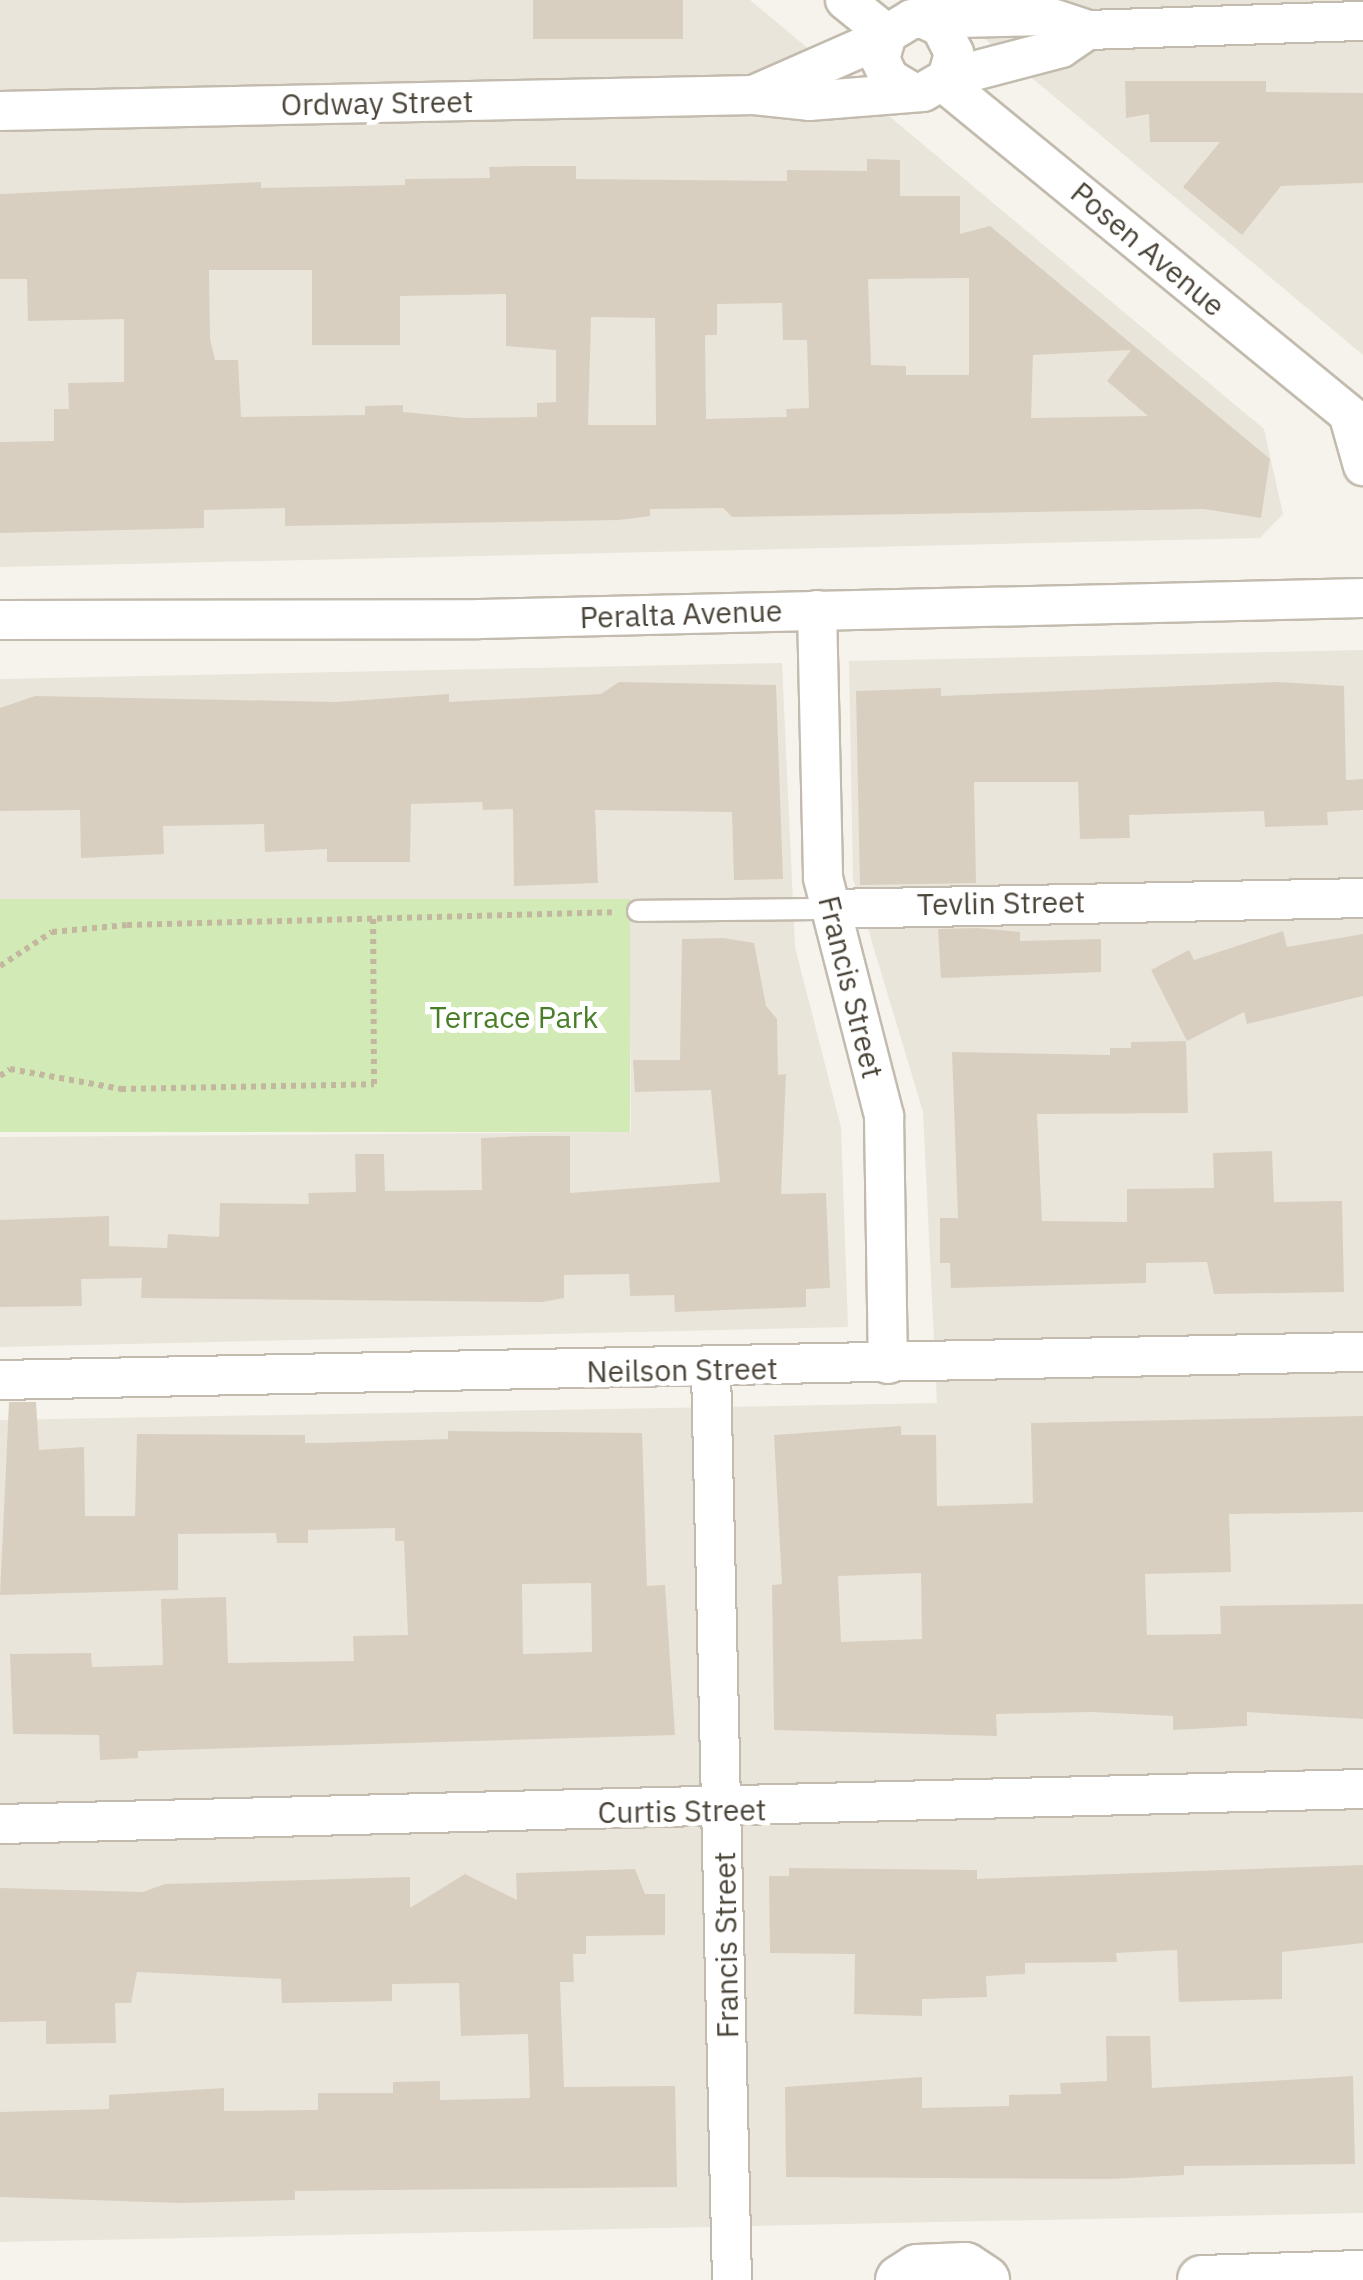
<!DOCTYPE html>
<html>
<head>
<meta charset="utf-8">
<style>
	body { margin:0 }
	#map { position:relative; width:1363px; height:2280px; overflow:hidden; background:#f6f3ec; font-family:"IBM Plex Sans",sans-serif }
	div>[style] { position:absolute }
	.residential>* { inset:0; background:#eae5da }
	.green>* { inset:0; background:#d2eab5; transform-origin:0 0 }
	.building>* { inset:0; background:#d8cfc1; transform-origin:0 0 }
	.path>* { height:6px; margin-top:-3px; transform-origin:0; background:repeating-linear-gradient(90deg,#c4b79f 0 5px,transparent 0 10px) }
	.roads { filter:drop-shadow(2px 0 #c2bbae) drop-shadow(-2px 0 #c2bbae) drop-shadow(0 2px #c2bbae) drop-shadow(0 -2px #c2bbae) }
	.service>* { height:20px; margin:-10px; padding:0 10px; transform-origin:10px; border-radius:10px; background:#fff }
	.minor>* { height:38px; margin:-19px; padding:0 19px; transform-origin:19px; border-radius:19px; background:#fff }
	.tertiary>* { height:48px; margin:-24px; padding:0 24px; transform-origin:24px; border-radius:24px; background:#fff }
	span { translate:-50% -50%; white-space:nowrap; text-align:center; line-height:1.15; -webkit-text-stroke:10px #fff; paint-order:stroke }
	.street-label { font-size:30px; color:#4b4439 }
	.park-label { font-size:30px; color:#4a7f2a }
</style>
</head>
<body>
<div id="map">
	<div class="residential">
		<div style="clip-path:polygon(0 0,750px 0,1264px 429px,1283px 514px,1260px 538px,0 567px)"></div>
		<div style="clip-path:polygon(938px 0,1363px 0,1363px 355px,1104px 138px)"></div>
		<div style="clip-path:polygon(1363px 650px,1363px 2213px,0 2242px,0 1420px,937px 1403px,923px 1112px,853px 879px,849px 661px)"></div>
		<div style="clip-path:polygon(782px 663px,795px 947px,841px 1127px,848px 1327px,0 1347px,0 1137px,631px 1132px,629px 899px,0 906px,0 679px)"></div>
	</div>
	<div class="green">
		<div style="left:630px;top:899px;width:233px;height:630px;rotate:90deg"></div>
	</div>
	<div class="building">
		<div style="left:533px;top:0;width:150px;height:39px"></div>
		<div style="clip-path:polygon(1125px 81px,1266px 81px,1266px 92px,1363px 93px,1363px 183px,1281px 186px,1242px 235px,1183px 187px,1220px 142px,1150px 142px,1149px 114px,1126px 118px)"></div>
		<div style="clip-path:polygon(evenodd,867px 159px,900px 160px,900px 196px,960px 196px,960px 234px,990px 226px,1270px 459px,1261px 518px,1204px 509px,732px 517px,723px 508px,650px 509px,650px 516px,619px 520px,285px 526px,285px 508px,204px 510px,204px 528px,0 533px,0 442px,54px 441px,54px 409px,69px 409px,68px 383px,124px 382px,124px 319px,28px 321px,27px 279px,0 279px,0 194px,261px 182px,261px 188px,405px 185px,405px 179px,490px 178px,489px 167px,526px 166px,576px 166px,576px 179px,787px 181px,787px 170px,867px 171px,867px 159px,209px 270px,312px 270px,312px 345px,400px 345px,400px 296px,506px 294px,506px 346px,556px 350px,556px 402px,537px 403px,537px 417px,465px 418px,403px 412px,403px 405px,365px 406px,365px 415px,241px 417px,238px 360px,215px 360px,210px 339px,209px 270px,867px 159px,969px 278px,969px 375px,906px 375px,906px 366px,871px 365px,868px 279px,969px 278px,867px 159px,782px 303px,783px 340px,807px 340px,809px 408px,786px 409px,787px 417px,706px 419px,705px 335px,717px 335px,717px 304px,782px 303px,867px 159px,591px 317px,655px 318px,656px 425px,588px 425px,591px 317px,867px 159px,1131px 350px,1107px 381px,1148px 416px,1031px 418px,1033px 355px,1131px 350px)"></div>
		<div style="clip-path:polygon(619px 682px,776px 685px,783px 879px,734px 880px,732px 812px,595px 810px,598px 883px,514px 886px,513px 809px,483px 810px,482px 802px,411px 804px,410px 862px,327px 862px,327px 849px,265px 852px,264px 824px,163px 826px,164px 854px,81px 858px,80px 810px,0 811px,0 708px,35px 696px,336px 702px,449px 694px,449px 702px,601px 694px)"></div>
		<div style="clip-path:polygon(1278px 682px,1344px 686px,1346px 780px,1363px 779px,1363px 810px,1327px 812px,1328px 825px,1265px 827px,1264px 811px,1129px 815px,1130px 838px,1080px 839px,1078px 782px,974px 782px,976px 883px,860px 885px,856px 691px,941px 688px,941px 696px)"></div>
		<div style="clip-path:polygon(978px 928px,1020px 932px,1020px 941px,1101px 939px,1101px 972px,941px 978px,938px 929px)"></div>
		<div style="clip-path:polygon(1283px 931px,1287px 947px,1363px 934px,1363px 996px,1247px 1024px,1244px 1012px,1187px 1041px,1151px 970px,1189px 950px,1194px 960px)"></div>
		<div style="clip-path:polygon(724px 938px,754px 943px,766px 1006px,777px 1019px,778px 1075px,786px 1074px,781px 1194px,826px 1193px,830px 1288px,806px 1289px,806px 1307px,675px 1312px,674px 1295px,630px 1296px,629px 1274px,564px 1275px,564px 1298px,542px 1302px,141px 1298px,142px 1278px,81px 1279px,82px 1306px,0 1307px,0 1220px,109px 1216px,109px 1246px,167px 1248px,168px 1234px,219px 1237px,220px 1203px,309px 1204px,308px 1193px,356px 1192px,355px 1154px,384px 1154px,385px 1191px,482px 1190px,481px 1138px,528px 1136px,570px 1136px,570px 1193px,720px 1182px,711px 1090px,635px 1092px,633px 1060px,680px 1060px,682px 939px)"></div>
		<div style="clip-path:polygon(1186px 1041px,1188px 1113px,1037px 1114px,1042px 1221px,1127px 1222px,1127px 1189px,1214px 1188px,1213px 1153px,1272px 1151px,1274px 1202px,1342px 1201px,1344px 1292px,1214px 1294px,1207px 1262px,1146px 1263px,1146px 1283px,951px 1288px,950px 1263px,940px 1263px,940px 1218px,958px 1218px,952px 1052px,1110px 1055px,1110px 1048px,1131px 1048px,1131px 1042px)"></div>
		<div style="clip-path:polygon(evenodd,9px 1402px,36px 1402px,39px 1450px,84px 1447px,85px 1516px,135px 1516px,137px 1434px,305px 1435px,305px 1443px,321px 1443px,448px 1439px,448px 1431px,642px 1433px,647px 1586px,665px 1585px,675px 1735px,138px 1751px,138px 1758px,100px 1760px,99px 1735px,13px 1734px,10px 1654px,91px 1653px,92px 1667px,163px 1665px,161px 1599px,226px 1597px,228px 1663px,354px 1661px,353px 1636px,408px 1635px,404px 1541px,395px 1541px,395px 1528px,308px 1530px,308px 1543px,277px 1543px,276px 1533px,178px 1534px,178px 1590px,0 1595px,9px 1402px,591px 1583px,592px 1652px,523px 1654px,522px 1584px,591px 1583px)"></div>
		<div style="clip-path:polygon(evenodd,1363px 1416px,1363px 1512px,1229px 1514px,1231px 1572px,1145px 1574px,1147px 1635px,1221px 1634px,1220px 1606px,1363px 1604px,1363px 1719px,1247px 1712px,1247px 1726px,1173px 1730px,1173px 1716px,1092px 1712px,996px 1714px,997px 1736px,774px 1730px,772px 1585px,782px 1584px,774px 1435px,901px 1426px,901px 1435px,936px 1435px,937px 1506px,1033px 1503px,1031px 1423px,1363px 1416px,921px 1573px,922px 1639px,841px 1642px,838px 1576px,921px 1573px)"></div>
		<div style="clip-path:polygon(1363px 1865px,1363px 1943px,1282px 1952px,1282px 1999px,1179px 2002px,1177px 1950px,1116px 1953px,1117px 1962px,1025px 1963px,1025px 1974px,986px 1976px,987px 1997px,922px 1999px,922px 2016px,854px 2014px,855px 1954px,770px 1953px,769px 1876px,789px 1876px,789px 1868px,977px 1870px,977px 1879px)"></div>
		<div style="clip-path:polygon(635px 1869px,645px 1894px,665px 1894px,665px 1935px,586px 1936px,586px 1954px,573px 1954px,574px 1982px,560px 1982px,564px 2087px,675px 2086px,677px 2187px,295px 2191px,295px 2200px,180px 2203px,0 2197px,0 2112px,109px 2109px,109px 2095px,224px 2088px,224px 2111px,318px 2110px,318px 2093px,393px 2093px,393px 2082px,440px 2081px,440px 2100px,530px 2098px,528px 2034px,461px 2036px,459px 1983px,392px 1984px,392px 2001px,282px 2003px,281px 1979px,137px 1972px,131px 2003px,115px 2003px,116px 2043px,46px 2044px,46px 2021px,0 2022px,0 1888px,143px 1892px,165px 1884px,410px 1877px,410px 1908px,465px 1874px,517px 1900px,516px 1873px)"></div>
		<div style="clip-path:polygon(1106px 2036px,1150px 2036px,1152px 2088px,1353px 2076px,1355px 2164px,1184px 2166px,1184px 2175px,1110px 2179px,786px 2177px,785px 2087px,922px 2077px,922px 2108px,1009px 2106px,1009px 2095px,1061px 2094px,1060px 2083px,1107px 2081px)"></div>
	</div>
	<div class="path">
		<div style="left:0;top:966px;width:62px;rotate:-33.2deg"></div>
		<div style="left:52px;top:932px;width:75px;rotate:-5.3deg"></div>
		<div style="left:127px;top:925px;width:485px;rotate:-1.5deg"></div>
		<div style="left:0;top:1076px;width:12px;rotate:-35deg"></div>
		<div style="left:10px;top:1069px;width:113px;rotate:10.2deg"></div>
		<div style="left:121px;top:1089px;width:253px;rotate:-1.1deg"></div>
		<div style="left:374px;top:1084px;width:166px;rotate:-90.3deg"></div>
	</div>
	<div class="roads">
		<div class="service">
			<div style="left:638px;top:911px;width:193px;rotate:-0.6deg"></div>
		</div>
		<div class="minor">
			<div style="left:845px;top:0;width:54px;rotate:39deg"></div>
			<div style="left:947px;top:78px;width:118px;rotate:-14.7deg"></div>
			<div style="left:1061px;top:48px;width:32px;rotate:-34deg"></div>
			<div style="left:943px;top:82px;width:543px;rotate:39.32deg"></div>
			<div style="left:912px;top:92px;width:27px;rotate:-149deg"></div>
			<div style="left:889px;top:78px;width:21px;rotate:-115deg"></div>
			<div style="left:880px;top:59px;width:26px;rotate:-74deg"></div>
			<div style="left:887px;top:34px;width:29px;rotate:-31deg"></div>
			<div style="left:912px;top:19px;width:134px;rotate:-1.3deg"></div>
			<div style="left:1046px;top:16px;width:44px;rotate:18.4deg"></div>
			<div style="left:1088px;top:30px;width:275px;rotate:-1.9deg"></div>
			<div style="left:756px;top:94px;width:141px;rotate:-23.8deg"></div>
			<div style="left:0;top:111px;width:754px;rotate:-1.22deg"></div>
			<div style="left:754px;top:95px;width:55px;rotate:6.2deg"></div>
			<div style="left:809px;top:101px;width:114px;rotate:-4.5deg"></div>
			<div style="left:923px;top:92px;width:28px;rotate:-30deg"></div>
			<div style="left:947px;top:78px;width:26px;rotate:-74deg"></div>
			<div style="left:954px;top:53px;width:29px;rotate:-117deg"></div>
			<div style="left:941px;top:27px;width:19px;rotate:-155deg"></div>
			<div style="left:1350px;top:420px;width:48px;rotate:74.2deg"></div>
			<div style="left:817px;top:610px;width:268px;rotate:88.7deg"></div>
			<div style="left:823px;top:878px;width:246px;rotate:75.6deg"></div>
			<div style="left:884px;top:1116px;width:248px;rotate:89.1deg"></div>
			<div style="left:0;top:620px;width:479px;rotate:-0.1deg"></div>
			<div style="left:479px;top:619px;width:884px;rotate:-1.36deg"></div>
			<div style="left:831px;top:909px;width:532px;rotate:-1.18deg"></div>
			<div style="left:711px;top:1370px;width:910px;rotate:88.68deg"></div>
			<div style="left:0;top:1380px;width:1363px;rotate:-1.18deg"></div>
			<div style="left:0;top:1824px;width:1363px;rotate:-1.47deg"></div>
		</div>
		<div class="tertiary">
			<div style="left:900px;top:2280px;width:20px;rotate:-33deg"></div>
			<div style="left:917px;top:2269px;width:48px;rotate:-2.4deg"></div>
			<div style="left:965px;top:2267px;width:24px;rotate:33deg"></div>
			<div style="left:1202px;top:2280px;width:161px;rotate:-1.8deg"></div>
		</div>
	</div>
	<div class="street-label">
		<span style="left:377px;top:103px;rotate:-1deg">Ordway Street</span>
		<span style="left:1148px;top:249px;rotate:40deg">Posen Avenue</span>
		<span style="left:681px;top:614px;rotate:-2deg">Peralta Avenue</span>
		<span style="left:1001px;top:903px;rotate:-1deg">Tevlin Street</span>
		<span style="left:851px;top:987px;rotate:76deg">Francis Street</span>
		<span style="left:682px;top:1370px;rotate:-1deg">Neilson Street</span>
		<span style="left:682px;top:1811px;rotate:-1deg">Curtis Street</span>
		<span style="left:726px;top:1945px;rotate:-91deg">Francis Street</span>
	</div>
	<div class="park-label">
		<span style="left:514px;top:1017px">Terrace Park</span>
	</div>
</div>
</body>
</html>
